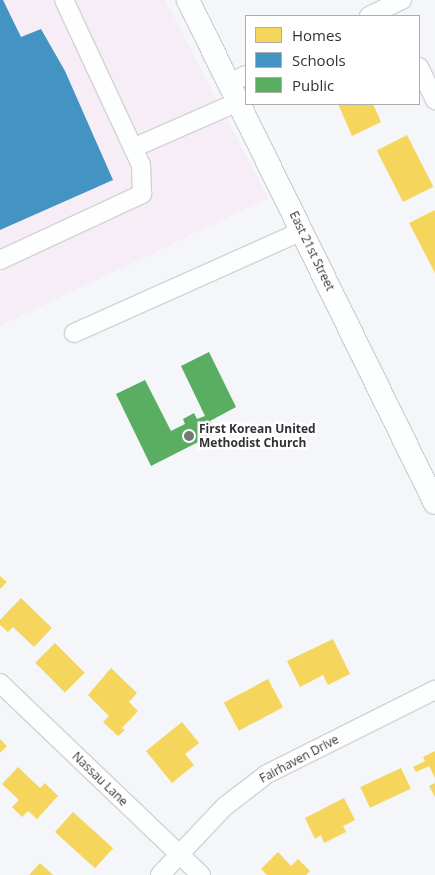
<!DOCTYPE html>
<html>
<head>
<meta charset="utf-8">
<style>
	body { margin:0 }
	#map { position:relative; width:435px; height:875px; overflow:hidden; background:#f4f6f9; font-family:"Open Sans",sans-serif }
	div>[style] { position:absolute }
	.education>* { inset:0; background:#f6edf7 }
	.homes>* { inset:0; background:#f6d55c; transform-origin:0 0 }
	.schools>* { inset:0; background:#4393c3 }
	.public>* { inset:0; background:#5aae61 }
	.roads { filter:drop-shadow(1px 0 #d2d3d5) drop-shadow(-1px 0 #d2d3d5) drop-shadow(0 1px #d2d3d5) drop-shadow(0 -1px #d2d3d5) }
	.minor>* { height:18px; margin:-9px; padding:0 9px; transform-origin:9px; border-radius:9px; background:#fdfefe }
	.major>* { height:22px; margin:-11px; padding:0 11px; transform-origin:11px; border-radius:11px; background:#fdfefe }
	.dots>* { width:14px; height:14px; translate:-50% -50%; box-sizing:border-box; border:2px solid #fff; border-radius:50% }
	span { translate:-50% -50%; white-space:nowrap; text-align:center; line-height:1.15; -webkit-text-stroke:5px #fff; paint-order:stroke }
	.street-label { font-size:12px; color:#313234 }
	.poi-label { font-size:12px; color:#313234; font-weight:700 }
	.left { translate:0 -50%; text-align:left }
	.legend { position:absolute; left:245px; top:15px; width:175px; height:90px; box-sizing:border-box; background:#fff; border:1px solid #adadae; margin:0; padding:6px 9px; list-style:none; font-size:15px; color:#313234 }
	.legend li { display:flex; align-items:center; gap:10px; height:25px }
	.legend b { width:25px; border:1px solid #adadae }
</style>
</head>
<body>
<div id="map">
	<div class="education">
		<div style="clip-path:polygon(0 0,165px 0,268px 198px,0 326px)"></div>
	</div>
	<div class="homes">
		<div style="clip-path:polygon(338px 104px,373px 104px,381px 122px,352px 136px)"></div>
		<div style="left:407px;top:135px;width:58px;height:34px;rotate:63deg"></div>
		<div style="clip-path:polygon(435px 210px,435px 273px,409px 223px)"></div>
		<div style="clip-path:polygon(0 576px,7px 582px,0 589px)"></div>
		<div style="clip-path:polygon(21px 598px,52px 628px,34px 647px,13px 627px,8px 632px,0 625px,0 620px)"></div>
		<div style="clip-path:polygon(333px 639px,350px 674px,328px 685px,323px 675px,300px 687px,287px 661px)"></div>
		<div style="left:55px;top:643px;width:42px;height:28px;rotate:45deg"></div>
		<div style="clip-path:polygon(111px 668px,137px 693px,129px 702px,138px 711px,122px 728px,125px 730px,118px 736px,103px 722px,109px 716px,88px 695px)"></div>
		<div style="left:268px;top:679px;width:32px;height:50px;rotate:62deg"></div>
		<div style="clip-path:polygon(182px 722px,199px 743px,185px 754px,194px 765px,172px 783px,146px 751px)"></div>
		<div style="clip-path:polygon(0 739px,7px 746px,0 753px)"></div>
		<div style="clip-path:polygon(435px 751px,435px 778px,429px 766px,416px 772px,413px 767px,425px 761px,423px 757px)"></div>
		<div style="clip-path:polygon(18px 767px,40px 788px,45px 783px,58px 796px,37px 819px,28px 811px,22px 817px,12px 807px,19px 800px,2px 784px)"></div>
		<div style="left:401px;top:768px;width:23px;height:45px;rotate:65deg"></div>
		<div style="clip-path:polygon(435px 783px,435px 797px,429px 786px)"></div>
		<div style="clip-path:polygon(344px 798px,355px 820px,343px 826px,346px 832px,324px 843px,321px 835px,315px 839px,305px 818px)"></div>
		<div style="left:73px;top:812px;width:54px;height:27px;rotate:42deg"></div>
		<div style="clip-path:polygon(278px 852px,291px 866px,298px 859px,310px 871px,306px 875px,267px 875px,261px 869px)"></div>
		<div style="clip-path:polygon(40px 863px,53px 875px,29px 875px)"></div>
	</div>
	<div class="schools">
		<div style="clip-path:polygon(0 0,3px 0,21px 37px,41px 29px,65px 71px,113px 180px,0 230px)"></div>
	</div>
	<div class="public">
		<div style="clip-path:polygon(209px 352px,236px 407px,210px 421px,216px 433px,151px 466px,116px 394px,145px 380px,171px 431px,185px 424px,183px 419px,194px 413px,197px 419px,205px 416px,181px 366px)"></div>
	</div>
	<div class="roads">
		<div class="minor">
			<div style="left:369px;top:16px;width:37px;rotate:-26deg"></div>
			<div style="left:419px;top:67px;width:37px;rotate:64deg"></div>
			<div style="left:229px;top:83px;width:19px;rotate:-25deg"></div>
			<div style="left:133px;top:148px;width:115px;rotate:-23.7deg"></div>
			<div style="left:0;top:260px;width:157px;rotate:-24.9deg"></div>
			<div style="left:142px;top:194px;width:29px;rotate:-92deg"></div>
			<div style="left:141px;top:165px;width:182px;rotate:-115deg"></div>
			<div style="left:74px;top:333px;width:250px;rotate:-24.1deg"></div>
			<div style="left:0;top:683px;width:278px;rotate:43.7deg"></div>
			<div style="left:160px;top:875px;width:93px;rotate:-46.7deg"></div>
			<div style="left:224px;top:807px;width:54px;rotate:-37.5deg"></div>
			<div style="left:267px;top:774px;width:188px;rotate:-26.6deg"></div>
		</div>
		<div class="major">
			<div style="left:188px;top:0;width:560px;rotate:63.85deg"></div>
		</div>
	</div>
	<div class="dots">
		<div style="left:189px;top:436px;background:#757779"></div>
	</div>
	<div class="street-label">
		<span style="left:312px;top:251px;rotate:64deg">East 21st Street</span>
		<span style="left:299px;top:759px;rotate:-28deg">Fairhaven Drive</span>
		<span style="left:100px;top:779px;rotate:44deg">Nassau Lane</span>
	</div>
	<div class="poi-label">
		<span class="left" style="left:199px;top:436px">First Korean United<br>Methodist Church</span>
	</div>
	<ul class="legend">
	<li><b style="height:14px;background:#f6d55c"></b>Homes</li>
	<li><b style="height:14px;background:#4393c3"></b>Schools</li>
	<li><b style="height:14px;background:#5aae61"></b>Public</li>
	</ul>
</div>
</body>
</html>
